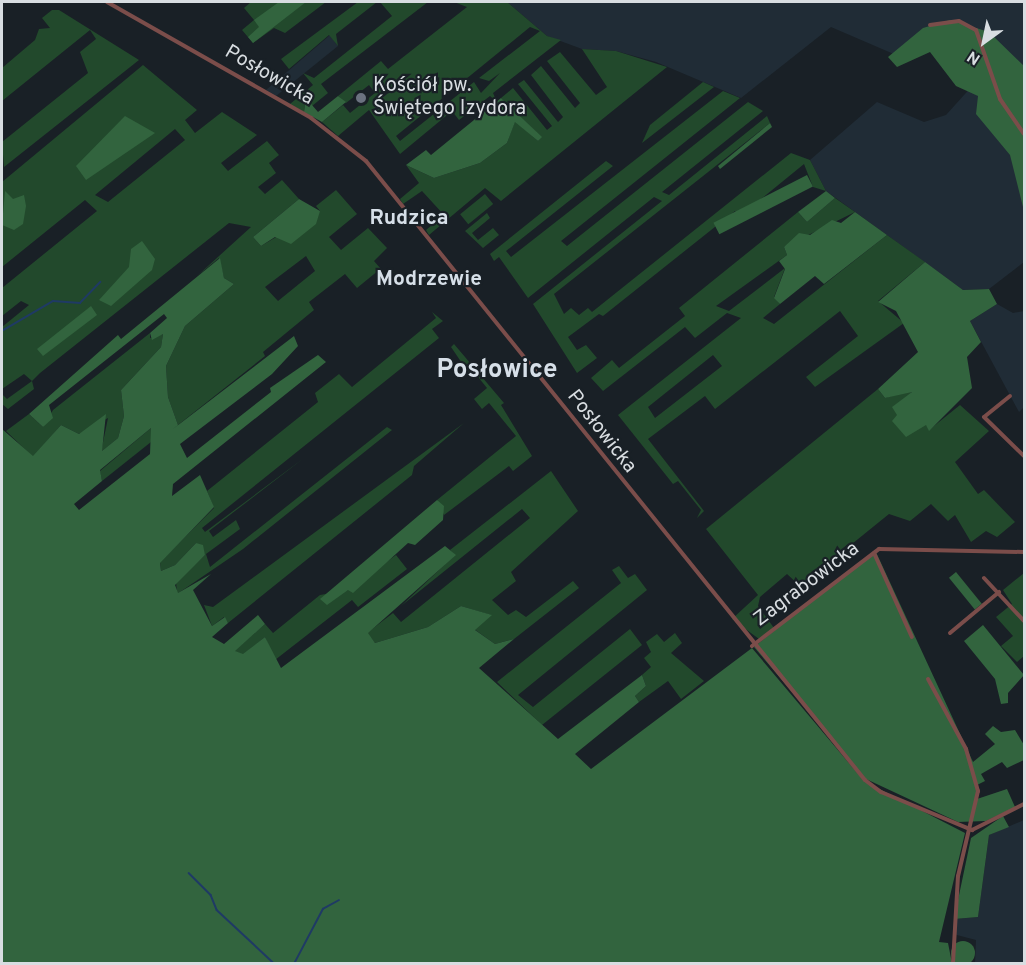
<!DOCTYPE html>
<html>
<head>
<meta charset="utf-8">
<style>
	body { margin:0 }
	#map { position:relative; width:1026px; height:965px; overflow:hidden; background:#192026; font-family:Overpass,sans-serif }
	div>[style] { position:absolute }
	.built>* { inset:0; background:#202c36 }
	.green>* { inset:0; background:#22492c; transform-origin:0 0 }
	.forest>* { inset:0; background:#32643e; transform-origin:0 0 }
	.round { border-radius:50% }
	.stream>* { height:1.5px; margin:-0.75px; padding:0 0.75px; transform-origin:0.75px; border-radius:0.75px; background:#1f3a65 }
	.minor>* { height:4px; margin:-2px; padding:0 2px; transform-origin:2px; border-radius:2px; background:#7b4d4a }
	.dots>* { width:16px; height:16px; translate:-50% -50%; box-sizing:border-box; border:3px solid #192026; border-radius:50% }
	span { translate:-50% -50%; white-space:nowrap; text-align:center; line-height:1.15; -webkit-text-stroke:4.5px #192026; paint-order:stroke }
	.street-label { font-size:20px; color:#d8dde1 }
	.poi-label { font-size:20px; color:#d8dde1 }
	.left { translate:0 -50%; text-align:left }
	.neighbourhood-label { font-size:21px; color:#d6dfe8; font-weight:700 }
	.district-label { font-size:26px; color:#d6dfe8; font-weight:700 }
	.frame { position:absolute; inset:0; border:3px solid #d8dde1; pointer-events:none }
	.north { position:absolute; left:954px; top:12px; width:60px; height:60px; -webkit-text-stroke:4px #192026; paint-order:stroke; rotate:213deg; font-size:16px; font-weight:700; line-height:24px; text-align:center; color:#d8dde1 }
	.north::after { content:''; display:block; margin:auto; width:21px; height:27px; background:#d8dde1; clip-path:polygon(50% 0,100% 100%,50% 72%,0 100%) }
</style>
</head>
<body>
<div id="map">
	<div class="built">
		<div style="clip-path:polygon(507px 2px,1024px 2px,1024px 262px,989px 289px,963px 290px,826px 191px,810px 160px,877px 102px,924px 122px,946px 115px,983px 74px,969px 39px,896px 55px,831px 27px,741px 98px,656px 62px,616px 51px,582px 49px,547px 36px)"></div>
		<div style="clip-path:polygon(330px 35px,338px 46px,276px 96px,266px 90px)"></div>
		<div style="clip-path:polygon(997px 304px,1013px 313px,1024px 311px,1024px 407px,1019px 412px,970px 321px)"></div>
		<div style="clip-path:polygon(1024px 820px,1024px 963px,975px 963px,976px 940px,953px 934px,954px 919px,978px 917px,989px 835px)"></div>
	</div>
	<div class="green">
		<div style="clip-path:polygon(251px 2px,326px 2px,285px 33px,274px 28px,253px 43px,242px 30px,254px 20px,244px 8px)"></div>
		<div style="clip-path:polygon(358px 2px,377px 2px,336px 34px,338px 46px,329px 35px,289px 69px,281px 59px)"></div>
		<div style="clip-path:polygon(380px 2px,428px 2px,321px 84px,328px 93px,312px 106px,306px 98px,304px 112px,290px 104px,313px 85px,303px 73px,314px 78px,392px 16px)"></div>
		<div style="clip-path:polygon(evenodd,454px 2px,507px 2px,547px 36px,561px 40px,493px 93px,497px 102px,490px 96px,459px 120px,452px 111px,400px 154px,369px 110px,338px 136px,322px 122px,343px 105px,350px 113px,375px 93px,369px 85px,346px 103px,338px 96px,381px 61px,388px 69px,467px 7px,454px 2px,530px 27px,540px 31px,479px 78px,489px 81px,500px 73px,481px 93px,474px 82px,400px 141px,396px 136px,530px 27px)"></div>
		<div style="clip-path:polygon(52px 10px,59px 10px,139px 60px,4px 167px,2px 142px,88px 73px,80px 52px,96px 39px,90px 30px,2px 101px,2px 68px,35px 40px,39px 29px,50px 28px,42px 18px)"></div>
		<div style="clip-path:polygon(582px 49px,616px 51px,667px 67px,501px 201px,485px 188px,429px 235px,426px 230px,444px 215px,422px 191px,403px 204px,400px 199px,419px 183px,406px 165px,434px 178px,480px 163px,507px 143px,515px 121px,538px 141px,541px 137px,501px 98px,513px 88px,547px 130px,552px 126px,518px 84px,524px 80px,558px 122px,563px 117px,531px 75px,541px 66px,575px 108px,580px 103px,547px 61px,560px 52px,596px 95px,607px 87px)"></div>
		<div style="clip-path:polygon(evenodd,143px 65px,197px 110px,185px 120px,195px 133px,222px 112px,257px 135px,221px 163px,228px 171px,267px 141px,279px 155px,269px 163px,276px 173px,258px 187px,265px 194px,282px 180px,299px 199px,253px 237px,261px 246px,320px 211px,316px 206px,336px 190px,357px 214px,329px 237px,341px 250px,368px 228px,387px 248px,374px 261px,387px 276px,396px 271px,386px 278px,379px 270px,357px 288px,345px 274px,309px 302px,314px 310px,263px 352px,265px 356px,178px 425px,168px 397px,166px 366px,185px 326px,234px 284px,224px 278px,219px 258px,197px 276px,251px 227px,229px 223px,40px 373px,32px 381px,34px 389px,8px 409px,2px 404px,2px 394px,7px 399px,32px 381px,24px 374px,2px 389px,2px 327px,29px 305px,21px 301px,2px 316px,2px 288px,97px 211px,85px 200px,2px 267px,2px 182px,143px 65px,175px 129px,185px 140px,108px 202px,95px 195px,175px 129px,143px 65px,306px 256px,315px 271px,278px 301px,265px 287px,306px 256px)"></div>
		<div style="clip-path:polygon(703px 82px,714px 87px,642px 143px,650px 125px)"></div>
		<div style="clip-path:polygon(723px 91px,740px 98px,561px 241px,567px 246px,748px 102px,763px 111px,662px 192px,669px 195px,767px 116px,770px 123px,554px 294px,564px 314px,571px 308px,579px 315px,588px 308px,592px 312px,791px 153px,810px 160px,826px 191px,813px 187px,804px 164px,740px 216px,735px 211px,603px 316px,599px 314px,568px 337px,577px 350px,586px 345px,597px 358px,577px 373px,533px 304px,662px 201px,654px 197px,528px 298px,499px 257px,494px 261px,490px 254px,606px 161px,613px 166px,506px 251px,511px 257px)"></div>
		<div style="left:485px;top:194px;width:13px;height:32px;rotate:51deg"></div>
		<div style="clip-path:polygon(evenodd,835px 198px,855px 212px,784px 247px,787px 255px,716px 306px,729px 311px,785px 268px,774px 297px,780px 304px,763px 318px,774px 324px,887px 235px,925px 262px,878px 301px,904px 323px,815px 387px,806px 377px,858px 336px,840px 311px,715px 409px,705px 396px,648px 439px,704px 511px,697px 518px,701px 510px,678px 481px,673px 484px,618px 415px,741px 318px,727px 313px,695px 338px,685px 327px,603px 391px,591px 378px,612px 360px,619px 368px,685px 316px,679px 308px,798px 212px,807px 222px,835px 198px,713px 355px,722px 366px,655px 418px,648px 407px,713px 355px)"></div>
		<div style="clip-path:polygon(487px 213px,490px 218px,472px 233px,478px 240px,493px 228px,499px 235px,483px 248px,465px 231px)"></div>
		<div style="clip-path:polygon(432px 312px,443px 321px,432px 329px,439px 338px,202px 528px,205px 532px,304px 458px,209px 531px,213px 537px,236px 520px,240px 529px,206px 554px,210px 567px,387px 427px,392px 430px,243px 549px,177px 594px,176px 582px,205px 555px,196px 543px,175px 565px,161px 571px,160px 562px,214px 508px,207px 491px,318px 402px,315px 393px,339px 374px,352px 387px,436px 318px)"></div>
		<div style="clip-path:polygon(150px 333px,150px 338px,163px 334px,161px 347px,121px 390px,124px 416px,118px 438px,101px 452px,108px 418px,79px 434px,61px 425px,33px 457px,6px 431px,29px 414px,43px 427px,53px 410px)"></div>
		<div style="clip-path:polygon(454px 344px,504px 403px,501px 405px,532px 456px,513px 471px,509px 466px,444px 515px,437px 500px,516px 436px,489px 403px,482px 409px,474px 399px,487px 388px,474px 372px,470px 375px,451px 347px)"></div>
		<div style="clip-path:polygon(878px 389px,885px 398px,910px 390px,929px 430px,960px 405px,989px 431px,955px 462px,978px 494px,984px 490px,1015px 522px,997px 537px,986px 531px,971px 542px,955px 515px,948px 521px,931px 504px,910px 521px,889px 514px,800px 586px,787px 574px,760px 597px,758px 606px,774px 628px,759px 639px,732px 619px,758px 595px,706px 529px)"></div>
		<div style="clip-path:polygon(464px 423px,414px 466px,412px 475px,228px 623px,224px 617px,212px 626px,204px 605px,213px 607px)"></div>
		<div style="clip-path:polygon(151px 428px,151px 442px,102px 481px,100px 471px)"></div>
		<div style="clip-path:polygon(551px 471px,578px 511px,511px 572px,516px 581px,492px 600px,508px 615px,516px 610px,526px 617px,573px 581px,579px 588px,514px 639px,495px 644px,474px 629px,491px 615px,461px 606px,428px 627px,375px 643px,367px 633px,393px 613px,401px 622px,530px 518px,522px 509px,401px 606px,455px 555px,450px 550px)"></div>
		<div style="clip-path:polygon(396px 555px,407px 569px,358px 607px,352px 600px,275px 660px,265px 637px,243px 655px,234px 651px,265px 624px,273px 633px,320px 595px,348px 590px)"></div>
		<div style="clip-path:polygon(619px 566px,628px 578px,635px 574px,647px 590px,518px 695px,533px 707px,630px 629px,642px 645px,542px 725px,497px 682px,621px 583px,612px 570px)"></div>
		<div style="clip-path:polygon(1024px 573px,1024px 656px,1017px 662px,1001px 646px,1013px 636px,996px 617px,1012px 604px,1003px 590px)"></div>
		<div style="clip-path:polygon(675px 633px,682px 643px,671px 653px,704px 681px,681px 699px,668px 681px,639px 702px,635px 696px,646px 686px,642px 675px,651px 667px,644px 658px,651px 652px,646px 642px,657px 634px,664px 642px)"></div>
	</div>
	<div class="forest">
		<div style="clip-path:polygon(279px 2px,306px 2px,253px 43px,248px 37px,259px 27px,254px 20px)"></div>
		<div style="clip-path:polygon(950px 20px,989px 32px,1024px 66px,1024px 211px,1010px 155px,976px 114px,978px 96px,956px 86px,930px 52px,897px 67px,888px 57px,923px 28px)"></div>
		<div style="clip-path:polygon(338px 96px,346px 102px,322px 122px,304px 112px,306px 98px,318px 112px)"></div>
		<div style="clip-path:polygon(501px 98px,542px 137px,538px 141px,515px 122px,507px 143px,480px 163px,434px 178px,406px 165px,426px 150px,431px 155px)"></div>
		<div style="clip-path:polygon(125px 116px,155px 133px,86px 180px,76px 166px)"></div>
		<div style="clip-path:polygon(770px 123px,772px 127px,720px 169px,718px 166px)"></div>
		<div style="left:807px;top:175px;width:13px;height:105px;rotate:63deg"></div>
		<div style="clip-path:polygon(5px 191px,13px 199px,24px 195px,26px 206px,23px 224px,14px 230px,2px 225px)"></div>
		<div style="clip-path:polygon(826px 191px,835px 198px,807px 222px,798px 212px)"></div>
		<div style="clip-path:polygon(299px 199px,320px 211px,316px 224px,291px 244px,275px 237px,261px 246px,253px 237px)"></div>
		<div style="clip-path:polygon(855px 212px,887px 235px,824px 284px,815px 276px,780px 304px,774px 298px,785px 269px,779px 261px,787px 255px,784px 247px,799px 233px,810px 235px,832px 220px,841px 223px)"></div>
		<div style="clip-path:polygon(142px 241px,155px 259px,152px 270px,111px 306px,99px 300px,129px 267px,131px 249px)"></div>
		<div style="clip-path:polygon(evenodd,220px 258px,224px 278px,234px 284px,185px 326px,166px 366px,168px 397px,178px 425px,173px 429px,294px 336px,298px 346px,272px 374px,180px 444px,187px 458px,271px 392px,270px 388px,318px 355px,326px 362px,173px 484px,172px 496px,200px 475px,214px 507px,160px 563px,161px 571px,175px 565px,196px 543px,203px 545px,205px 555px,175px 585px,178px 593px,211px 574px,193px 590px,212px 626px,225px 617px,228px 623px,212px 637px,224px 644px,258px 615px,265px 624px,235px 651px,243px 654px,265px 637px,281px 668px,445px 546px,456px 555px,368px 633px,375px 643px,428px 627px,461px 606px,492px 615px,475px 630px,495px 644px,514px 639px,479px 668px,558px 739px,642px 675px,646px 686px,635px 696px,639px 702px,575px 754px,591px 769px,752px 648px,864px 781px,965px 833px,939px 942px,948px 943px,952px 963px,2px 963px,2px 429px,33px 456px,61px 425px,79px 434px,106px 414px,102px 451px,118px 438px,124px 416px,121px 390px,161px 347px,163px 334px,152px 340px,150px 333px,167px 318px,164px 314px,49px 405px,53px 418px,43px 427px,29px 414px,118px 335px,121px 339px,220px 258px,151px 428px,150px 454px,79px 510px,74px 504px,102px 481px,100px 470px,151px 428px)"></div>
		<div style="clip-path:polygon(925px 262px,963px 290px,989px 289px,997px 304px,970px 321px,981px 342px,967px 357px,972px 388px,929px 431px,926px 425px,906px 437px,892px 421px,897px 415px,892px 407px,912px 392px,885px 398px,878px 389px,918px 352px,896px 311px,878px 302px)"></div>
		<div style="clip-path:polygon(91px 306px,97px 315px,43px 356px,37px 349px)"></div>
		<div style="clip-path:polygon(437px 500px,444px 506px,443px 520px,415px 545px,408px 543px,353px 593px,348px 590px,327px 605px,320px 599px)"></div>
		<div style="clip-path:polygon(875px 550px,973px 762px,995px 744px,985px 734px,993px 726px,1001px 732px,1015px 730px,1024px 745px,1024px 760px,1007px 768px,1002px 762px,981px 774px,985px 781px,977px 785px,977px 799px,1007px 789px,1015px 807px,986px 821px,958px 822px,866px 779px,754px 647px)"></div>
		<div style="left:956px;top:572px;width:41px;height:9px;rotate:51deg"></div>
		<div style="clip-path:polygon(983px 625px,1024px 675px,1008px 693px,1008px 703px,1001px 704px,995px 679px,964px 641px)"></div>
		<div style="clip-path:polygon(1003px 816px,1009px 827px,989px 835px,978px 917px,954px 919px,971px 838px)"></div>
		<div class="round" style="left:951px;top:941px;width:24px;height:24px"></div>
	</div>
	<div class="stream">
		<div style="left:2px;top:331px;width:59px;rotate:-30.5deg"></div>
		<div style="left:53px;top:301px;width:27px;rotate:4deg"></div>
		<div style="left:80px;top:303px;width:29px;rotate:-46deg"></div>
		<div style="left:189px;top:873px;width:31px;rotate:45deg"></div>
		<div style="left:211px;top:895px;width:16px;rotate:68deg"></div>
		<div style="left:217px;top:910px;width:79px;rotate:43deg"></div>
		<div style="left:294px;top:964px;width:62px;rotate:-62.2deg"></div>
		<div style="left:323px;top:909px;width:18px;rotate:-29deg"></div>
	</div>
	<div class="minor">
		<div style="left:107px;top:2px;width:235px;rotate:29.6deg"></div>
		<div style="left:311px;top:118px;width:70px;rotate:38deg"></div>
		<div style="left:366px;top:161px;width:795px;rotate:51.13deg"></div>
		<div style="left:865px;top:780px;width:20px;rotate:37deg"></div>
		<div style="left:881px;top:792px;width:99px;rotate:22.7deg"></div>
		<div style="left:930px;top:25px;width:29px;rotate:-8deg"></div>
		<div style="left:959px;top:21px;width:19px;rotate:28deg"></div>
		<div style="left:976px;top:30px;width:73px;rotate:70.8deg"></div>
		<div style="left:1000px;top:99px;width:42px;rotate:55.6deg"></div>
		<div style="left:1010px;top:396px;width:33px;rotate:141deg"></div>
		<div style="left:984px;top:417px;width:56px;rotate:44.3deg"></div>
		<div style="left:874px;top:553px;width:92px;rotate:65.7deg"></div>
		<div style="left:984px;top:578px;width:59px;rotate:47.1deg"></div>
		<div style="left:950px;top:633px;width:64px;rotate:-39.9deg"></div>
		<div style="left:752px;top:646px;width:160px;rotate:-37.4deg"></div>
		<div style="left:879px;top:549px;width:145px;rotate:1.2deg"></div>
		<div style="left:928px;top:679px;width:80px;rotate:61.5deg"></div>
		<div style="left:966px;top:749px;width:44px;rotate:74.1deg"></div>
		<div style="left:978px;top:791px;width:87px;rotate:103.2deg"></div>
		<div style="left:958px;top:876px;width:88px;rotate:93.3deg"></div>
		<div style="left:972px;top:830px;width:58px;rotate:-26.6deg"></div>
	</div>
	<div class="dots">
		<div style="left:361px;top:98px;background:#6b7280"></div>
	</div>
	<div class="street-label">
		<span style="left:269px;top:76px;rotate:30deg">Posłowicka</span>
		<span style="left:601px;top:432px;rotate:52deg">Posłowicka</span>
		<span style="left:807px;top:585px;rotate:-37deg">Zagrabowicka</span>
	</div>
	<div class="poi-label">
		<span class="left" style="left:373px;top:98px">Kościół pw.<br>Świętego Izydora</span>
	</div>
	<div class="neighbourhood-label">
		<span style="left:409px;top:219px">Rudzica</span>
		<span style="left:429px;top:280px">Modrzewie</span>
	</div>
	<div class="district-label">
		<span style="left:497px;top:371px">Posłowice</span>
	</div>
	<div class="frame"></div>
	<div class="north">N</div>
</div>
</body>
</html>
